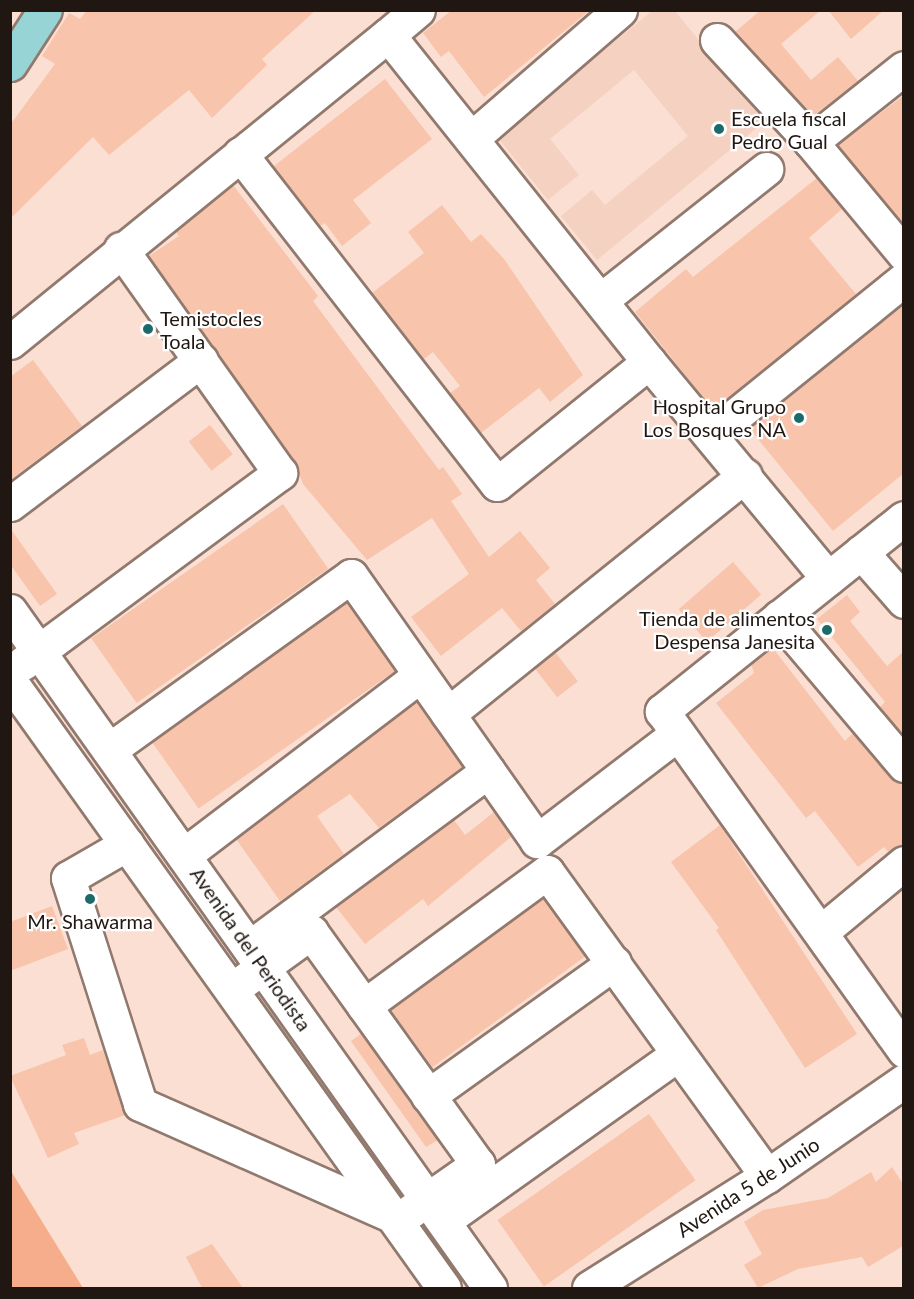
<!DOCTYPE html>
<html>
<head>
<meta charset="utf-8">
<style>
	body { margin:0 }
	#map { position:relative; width:914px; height:1299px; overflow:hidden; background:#fbdfd3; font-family:Lato,sans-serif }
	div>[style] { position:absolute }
	.built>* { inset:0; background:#f4d1c1 }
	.green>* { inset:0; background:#f5ad8b }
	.building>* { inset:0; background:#f8c4ac; transform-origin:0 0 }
	.roads { filter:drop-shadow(2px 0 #91796e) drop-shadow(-2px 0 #91796e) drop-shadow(0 2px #91796e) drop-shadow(0 -2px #91796e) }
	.minor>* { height:33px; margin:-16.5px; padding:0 16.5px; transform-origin:16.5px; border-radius:16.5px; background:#fff }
	.major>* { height:33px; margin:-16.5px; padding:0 16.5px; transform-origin:16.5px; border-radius:16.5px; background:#96d4d5 }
	.dots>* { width:16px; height:16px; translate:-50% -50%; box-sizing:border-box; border:3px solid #fff; border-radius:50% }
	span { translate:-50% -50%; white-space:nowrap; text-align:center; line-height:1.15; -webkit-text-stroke:4.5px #fff; paint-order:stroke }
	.poi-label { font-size:20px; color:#201712 }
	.left { translate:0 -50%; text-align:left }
	.right { translate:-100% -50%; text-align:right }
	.street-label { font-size:20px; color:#201712 }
	.frame { position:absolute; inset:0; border:12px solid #201712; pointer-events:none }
</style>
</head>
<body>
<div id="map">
	<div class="built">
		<div style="clip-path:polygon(652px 11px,675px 11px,765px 121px,597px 260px,561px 216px,592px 190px,605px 205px,688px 136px,634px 70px,550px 139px,579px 175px,548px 200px,498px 138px)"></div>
	</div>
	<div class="green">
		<div style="clip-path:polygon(11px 1171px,83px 1288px,11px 1288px)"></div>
	</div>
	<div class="building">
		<div style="clip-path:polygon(87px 10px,316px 10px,262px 59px,267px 65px,212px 118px,189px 90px,109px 155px,93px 137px,10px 219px,10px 125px,55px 64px,42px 56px,69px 13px,80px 19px)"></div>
		<div style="clip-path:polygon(452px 10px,590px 10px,484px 97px,449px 51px,441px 57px,423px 33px)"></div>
		<div style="clip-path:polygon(761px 10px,821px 10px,781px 44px,811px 80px,838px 57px,858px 81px,813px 116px,735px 32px)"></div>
		<div style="clip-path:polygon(828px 10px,884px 10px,851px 39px)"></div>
		<div style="clip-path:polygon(385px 79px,432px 139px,353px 200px,371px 223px,342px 246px,325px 223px,320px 226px,274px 166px)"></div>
		<div style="clip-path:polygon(903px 96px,903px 224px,838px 145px)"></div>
		<div style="clip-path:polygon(817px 178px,842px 209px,809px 238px,856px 294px,713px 410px,635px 312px,686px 269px,693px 277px)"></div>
		<div style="clip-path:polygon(233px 185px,318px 296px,313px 301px,439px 470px,443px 467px,462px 494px,451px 501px,489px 557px,520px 531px,550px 568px,536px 580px,555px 604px,521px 631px,502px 608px,441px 656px,411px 617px,469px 574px,432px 518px,367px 560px,303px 484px,295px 462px,149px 256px,179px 236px,176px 232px)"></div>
		<div style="clip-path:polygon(442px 205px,471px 242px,481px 234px,504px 259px,583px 375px,550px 402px,539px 388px,481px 433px,450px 393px,460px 386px,433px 352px,424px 359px,372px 293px,424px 253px,408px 232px)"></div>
		<div style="clip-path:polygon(903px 304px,903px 474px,833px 531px,749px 428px)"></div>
		<div style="clip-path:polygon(33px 360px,82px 426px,10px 480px,10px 377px)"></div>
		<div style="left:210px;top:425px;width:37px;height:27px;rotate:52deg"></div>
		<div style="left:283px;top:504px;width:79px;height:234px;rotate:55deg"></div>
		<div style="clip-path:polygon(10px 528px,57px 594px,40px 606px,10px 564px)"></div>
		<div style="left:733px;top:562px;width:43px;height:72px;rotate:49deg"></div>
		<div style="clip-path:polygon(847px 595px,860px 612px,850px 621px,887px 666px,903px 652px,903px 735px,880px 707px,885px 702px,817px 619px)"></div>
		<div style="left:347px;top:602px;width:84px;height:240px;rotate:55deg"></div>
		<div style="clip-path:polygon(772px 647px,845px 741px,853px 733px,890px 777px,903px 783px,903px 845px,888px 852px,884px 847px,858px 867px,815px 811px,806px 818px,716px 703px,754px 673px,751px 664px)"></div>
		<div style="left:555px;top:652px;width:37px;height:26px;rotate:52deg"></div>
		<div style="clip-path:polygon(416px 701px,462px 767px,379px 828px,350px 794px,317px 816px,344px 854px,280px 901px,236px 839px)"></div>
		<div style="clip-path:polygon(494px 812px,511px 837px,428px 906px,423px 899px,365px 944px,336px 907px,454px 820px,465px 835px)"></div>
		<div style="clip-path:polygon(720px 825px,857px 1034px,805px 1068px,716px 930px,719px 928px,671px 862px)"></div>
		<div style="left:543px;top:898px;width:72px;height:189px;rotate:54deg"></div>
		<div style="clip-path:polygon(52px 906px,68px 949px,10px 971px,10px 922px)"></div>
		<div style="clip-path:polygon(361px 1034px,413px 1107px,438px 1140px,426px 1147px,351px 1041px)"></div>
		<div style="clip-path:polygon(84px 1038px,90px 1055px,103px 1050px,125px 1115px,74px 1133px,79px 1144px,48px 1158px,10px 1076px,66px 1055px,62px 1045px)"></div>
		<div style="left:649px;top:1114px;width:81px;height:185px;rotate:55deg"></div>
		<div style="clip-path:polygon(892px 1167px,903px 1184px,903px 1246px,868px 1267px,862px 1257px,798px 1269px,758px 1288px,744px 1265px,762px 1254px,744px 1222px,763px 1210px,828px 1198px,871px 1172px,876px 1182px)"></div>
		<div style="clip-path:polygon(212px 1244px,243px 1288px,202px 1288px,186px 1257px)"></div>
	</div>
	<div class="roads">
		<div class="minor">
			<div style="left:388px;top:35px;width:39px;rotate:-40deg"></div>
			<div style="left:717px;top:40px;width:139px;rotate:47.3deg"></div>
			<div style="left:904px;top:68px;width:119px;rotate:141.5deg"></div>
			<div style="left:811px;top:142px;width:146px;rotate:50.3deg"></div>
			<div style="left:472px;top:138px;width:196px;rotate:-40.9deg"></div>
			<div style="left:240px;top:154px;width:418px;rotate:52.1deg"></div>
			<div style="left:497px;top:484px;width:195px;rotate:-38.8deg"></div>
			<div style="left:601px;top:300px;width:211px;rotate:-38.4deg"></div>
			<div style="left:10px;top:342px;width:487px;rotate:-39.1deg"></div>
			<div style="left:388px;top:35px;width:418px;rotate:51.4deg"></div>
			<div style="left:649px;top:362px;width:281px;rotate:50.4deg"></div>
			<div style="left:711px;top:435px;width:248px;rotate:-38.9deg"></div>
			<div style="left:10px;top:504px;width:239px;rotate:-37deg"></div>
			<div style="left:904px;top:518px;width:310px;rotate:141.4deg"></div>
			<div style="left:662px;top:711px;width:417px;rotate:54.5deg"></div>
			<div style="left:861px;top:552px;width:65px;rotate:48.7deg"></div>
			<div style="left:10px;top:611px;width:830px;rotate:54.66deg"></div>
			<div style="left:779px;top:617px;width:194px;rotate:49.8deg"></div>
			<div style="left:23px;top:663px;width:320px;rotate:-36.5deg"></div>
			<div style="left:280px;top:473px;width:275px;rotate:-125.4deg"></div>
			<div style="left:10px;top:681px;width:746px;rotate:54.44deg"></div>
			<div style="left:448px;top:714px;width:381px;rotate:-38.8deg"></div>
			<div style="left:109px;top:750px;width:298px;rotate:-35.7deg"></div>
			<div style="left:351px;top:576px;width:324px;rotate:54.9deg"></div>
			<div style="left:537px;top:841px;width:176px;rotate:-37.4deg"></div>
			<div style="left:127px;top:844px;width:68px;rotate:150deg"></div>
			<div style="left:68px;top:878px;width:237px;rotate:72.3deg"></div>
			<div style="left:140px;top:1104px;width:274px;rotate:23.9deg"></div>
			<div style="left:184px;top:855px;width:297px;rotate:-37.3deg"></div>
			<div style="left:821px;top:932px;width:108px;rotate:-39.7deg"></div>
			<div style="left:250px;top:947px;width:296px;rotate:-36.5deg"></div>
			<div style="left:245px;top:980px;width:82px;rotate:-36deg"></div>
			<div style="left:311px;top:932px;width:286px;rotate:54.3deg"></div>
			<div style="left:478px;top:1164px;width:82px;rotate:145deg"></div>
			<div style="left:364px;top:1006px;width:227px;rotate:-36.2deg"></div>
			<div style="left:547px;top:872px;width:375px;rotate:54.1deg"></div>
			<div style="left:428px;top:1096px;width:229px;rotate:-35.6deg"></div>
			<div style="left:443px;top:1221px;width:288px;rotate:-35.4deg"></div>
			<div style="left:589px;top:1288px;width:210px;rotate:-32.2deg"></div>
			<div style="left:767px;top:1176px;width:167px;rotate:-34.7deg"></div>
		</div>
		<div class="major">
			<div style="left:10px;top:64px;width:64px;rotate:-57.1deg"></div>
		</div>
	</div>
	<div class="dots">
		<div style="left:719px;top:129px;background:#1d6a6b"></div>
		<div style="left:148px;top:329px;background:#1d6a6b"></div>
		<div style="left:799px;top:418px;background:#1d6a6b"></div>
		<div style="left:827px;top:630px;background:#1d6a6b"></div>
		<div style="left:90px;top:899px;background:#1d6a6b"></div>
	</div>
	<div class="poi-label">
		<span class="left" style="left:731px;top:130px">Escuela fiscal<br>Pedro Gual</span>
		<span class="left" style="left:160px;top:330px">Temistocles<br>Toala</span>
		<span class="right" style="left:786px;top:418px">Hospital Grupo<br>Los Bosques NA</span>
		<span class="right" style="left:815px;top:630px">Tienda de alimentos<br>Despensa Janesita</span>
		<span style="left:90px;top:921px">Mr. Shawarma</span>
	</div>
	<div class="street-label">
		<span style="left:251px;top:949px;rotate:55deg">Avenida del Periodista</span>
		<span style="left:748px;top:1187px;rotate:-33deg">Avenida 5 de Junio</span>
	</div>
	<div class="frame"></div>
</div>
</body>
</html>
